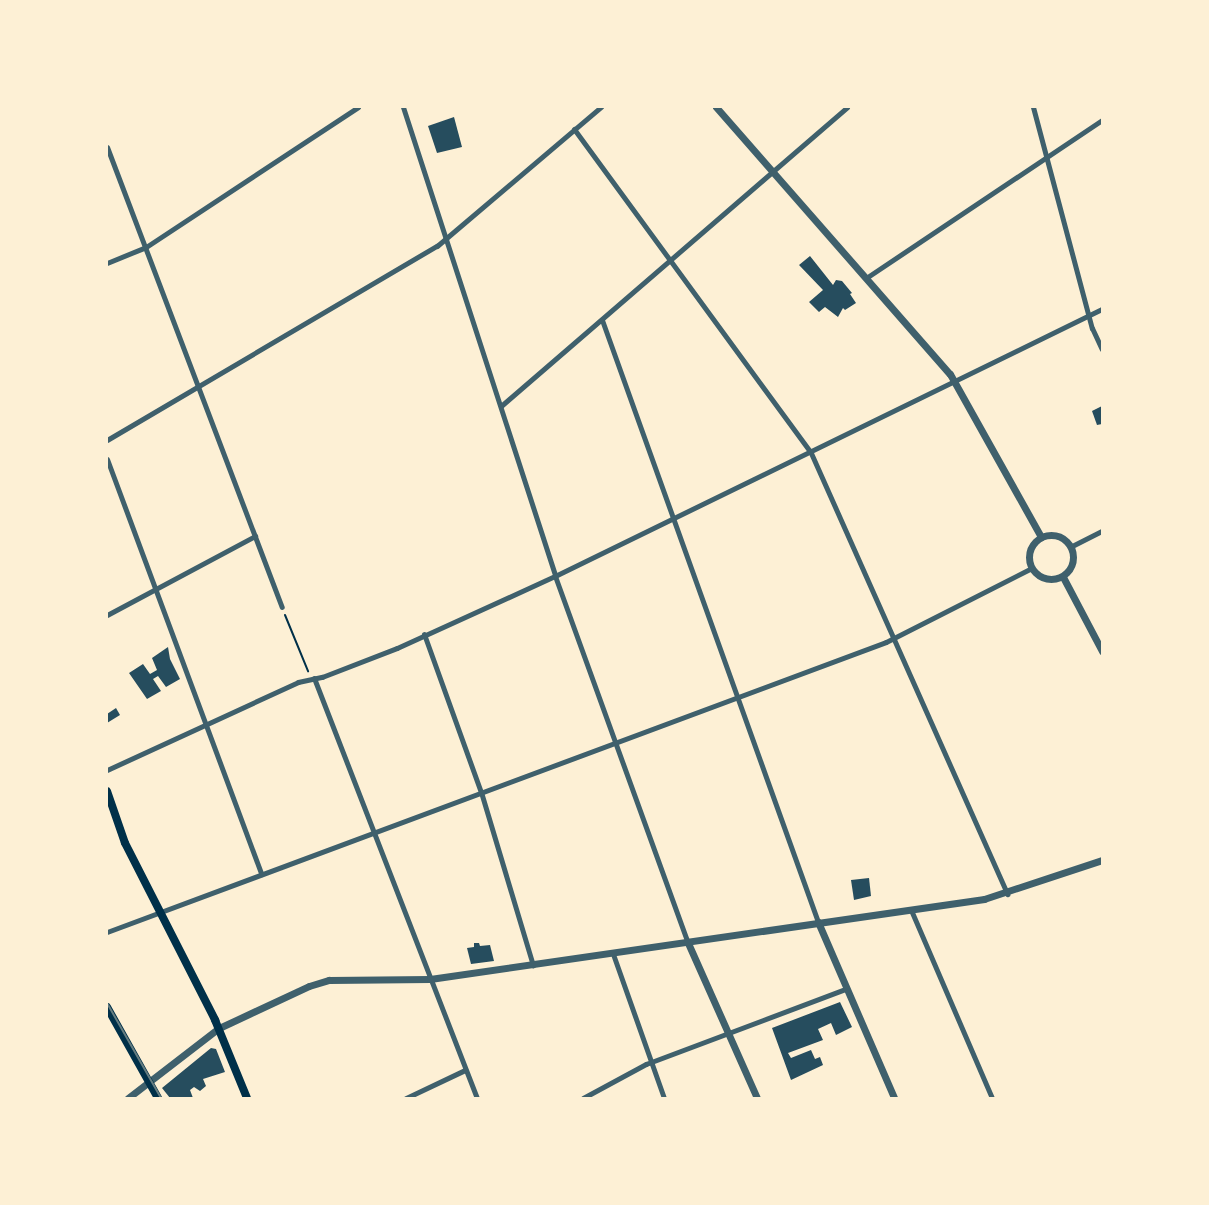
<!DOCTYPE html>
<html>
<head>
<meta charset="utf-8">
<style>
	body { margin:0 }
	#map { position:relative; width:1209px; height:1205px; overflow:hidden; background:#fdf0d5; font-family:Jost,sans-serif }
	div>[style] { position:absolute }
	.building>* { inset:0; background:#264d5e }
	.path>* { height:2px; margin:-1px; padding:0 1px; transform-origin:1px; border-radius:1px; background:#003049 }
	.minor>* { height:5px; margin:-2.5px; padding:0 2.5px; transform-origin:2.5px; border-radius:2.5px; background:#3f606c }
	.tertiary>* { height:7px; margin:-3.5px; padding:0 3.5px; transform-origin:3.5px; border-radius:3.5px; background:#3f606c }
	.tertiary>.ring { margin:-3.5px; padding:0; box-sizing:content-box; background:none; border:7px solid #3f606c; border-radius:50% }
	.secondary>* { height:8px; margin:-4px; padding:0 4px; transform-origin:4px; border-radius:4px; background:#003049 }
	.tram>* { height:2px; margin:-1px; padding:0 1px; transform-origin:1px; border-radius:1px; background:#657d81 }
	span { translate:-50% -50%; white-space:nowrap; text-align:center; line-height:1.15; -webkit-text-stroke:5px #fdf0d5; paint-order:stroke }
	.frame { position:absolute; inset:0; border:108px solid #fdf0d5; pointer-events:none }
</style>
</head>
<body>
<div id="map">
	<div class="building">
		<div style="clip-path:polygon(454px 117px,462px 147px,437px 153px,428px 126px)"></div>
		<div style="clip-path:polygon(810px 256px,833px 285px,836px 280px,842px 281px,852px 293px,850px 294px,856px 303px,845px 310px,843px 308px,838px 317px,825px 307px,819px 312px,809px 302px,823px 290px,799px 265px)"></div>
		<div style="clip-path:polygon(1102px 406px,1102px 424px,1097px 425px,1092px 411px)"></div>
		<div style="clip-path:polygon(168px 647px,170px 659px,180px 679px,166px 687px,158px 676px,153px 679px,161px 691px,147px 699px,129px 673px,143px 664px,150px 674px,157px 670px,152px 658px)"></div>
		<div style="clip-path:polygon(116px 708px,120px 715px,107px 723px,107px 714px)"></div>
		<div style="clip-path:polygon(869px 878px,871px 896px,854px 900px,851px 880px)"></div>
		<div style="clip-path:polygon(474px 943px,479px 943px,480px 946px,490px 945px,494px 961px,471px 964px,467px 948px,474px 947px)"></div>
		<div style="clip-path:polygon(840px 1002px,852px 1027px,836px 1035px,831px 1023px,818px 1029px,823px 1040px,788px 1053px,791px 1058px,811px 1050px,815px 1059px,820px 1057px,823px 1065px,791px 1080px,772px 1028px)"></div>
		<div style="clip-path:polygon(211px 1048px,216px 1049px,225px 1072px,203px 1079px,206px 1086px,200px 1091px,194px 1087px,190px 1090px,193px 1098px,170px 1098px,162px 1088px)"></div>
	</div>
	<div class="path">
		<div style="left:285px;top:615px;width:61px;rotate:67.7deg"></div>
	</div>
	<div class="minor">
		<div style="left:403px;top:107px;width:493px;rotate:72deg"></div>
		<div style="left:555px;top:576px;width:390px;rotate:70.1deg"></div>
		<div style="left:1033px;top:107px;width:229px;rotate:75.1deg"></div>
		<div style="left:1092px;top:328px;width:23px;rotate:65deg"></div>
		<div style="left:574px;top:129px;width:401px;rotate:53.8deg"></div>
		<div style="left:811px;top:453px;width:483px;rotate:66deg"></div>
		<div style="left:107px;top:147px;width:492px;rotate:69.2deg"></div>
		<div style="left:107px;top:263px;width:42px;rotate:-22.3deg"></div>
		<div style="left:146px;top:247px;width:254px;rotate:-33.4deg"></div>
		<div style="left:866px;top:278px;width:284px;rotate:-33.8deg"></div>
		<div style="left:602px;top:320px;width:640px;rotate:70.26deg"></div>
		<div style="left:501px;top:406px;width:457px;rotate:-40.8deg"></div>
		<div style="left:107px;top:440px;width:383px;rotate:-30.5deg"></div>
		<div style="left:437px;top:246px;width:215px;rotate:-40.3deg"></div>
		<div style="left:107px;top:459px;width:443px;rotate:69.6deg"></div>
		<div style="left:1070px;top:547px;width:36px;rotate:-27deg"></div>
		<div style="left:107px;top:615px;width:168px;rotate:-28.1deg"></div>
		<div style="left:424px;top:634px;width:168px;rotate:70.2deg"></div>
		<div style="left:481px;top:792px;width:181px;rotate:73.3deg"></div>
		<div style="left:314px;top:678px;width:451px;rotate:68.8deg"></div>
		<div style="left:107px;top:770px;width:210px;rotate:-24.7deg"></div>
		<div style="left:298px;top:682px;width:25px;rotate:-12deg"></div>
		<div style="left:322px;top:677px;width:80px;rotate:-21.1deg"></div>
		<div style="left:397px;top:648px;width:174px;rotate:-24.5deg"></div>
		<div style="left:555px;top:576px;width:609px;rotate:-26.02deg"></div>
		<div style="left:911px;top:910px;width:205px;rotate:66.7deg"></div>
		<div style="left:107px;top:932px;width:831px;rotate:-20.42deg"></div>
		<div style="left:886px;top:642px;width:164px;rotate:-26.9deg"></div>
		<div style="left:613px;top:954px;width:153px;rotate:70.5deg"></div>
		<div style="left:406px;top:1098px;width:65px;rotate:-25.4deg"></div>
		<div style="left:583px;top:1098px;width:72px;rotate:-28.4deg"></div>
		<div style="left:646px;top:1064px;width:214px;rotate:-20.6deg"></div>
	</div>
	<div class="tertiary">
		<div style="left:716px;top:107px;width:355px;rotate:48.8deg"></div>
		<div style="left:950px;top:374px;width:187px;rotate:60.8deg"></div>
		<div class="ring" style="left:1029px;top:535px;width:37px;height:37px"></div>
		<div style="left:1063px;top:577px;width:84px;rotate:62.2deg"></div>
		<div style="left:818px;top:922px;width:192px;rotate:66.6deg"></div>
		<div style="left:688px;top:943px;width:170px;rotate:66deg"></div>
		<div style="left:128px;top:1098px;width:115px;rotate:-37.6deg"></div>
		<div style="left:219px;top:1028px;width:99px;rotate:-25deg"></div>
		<div style="left:309px;top:986px;width:21px;rotate:-17deg"></div>
		<div style="left:329px;top:980px;width:101px;rotate:-0.6deg"></div>
		<div style="left:430px;top:979px;width:560px;rotate:-8.22deg"></div>
		<div style="left:984px;top:899px;width:124px;rotate:-18.3deg"></div>
	</div>
	<div class="secondary">
		<div style="left:107px;top:791px;width:55px;rotate:70.9deg"></div>
		<div style="left:125px;top:843px;width:199px;rotate:63deg"></div>
		<div style="left:215px;top:1020px;width:84px;rotate:67.7deg"></div>
		<div style="left:107px;top:1007px;width:104px;rotate:60.7deg"></div>
	</div>
	<div class="tram">
		<div style="left:107px;top:1003px;width:109px;rotate:60.4deg"></div>
	</div>
	<div class="frame"></div>
</div>
</body>
</html>
